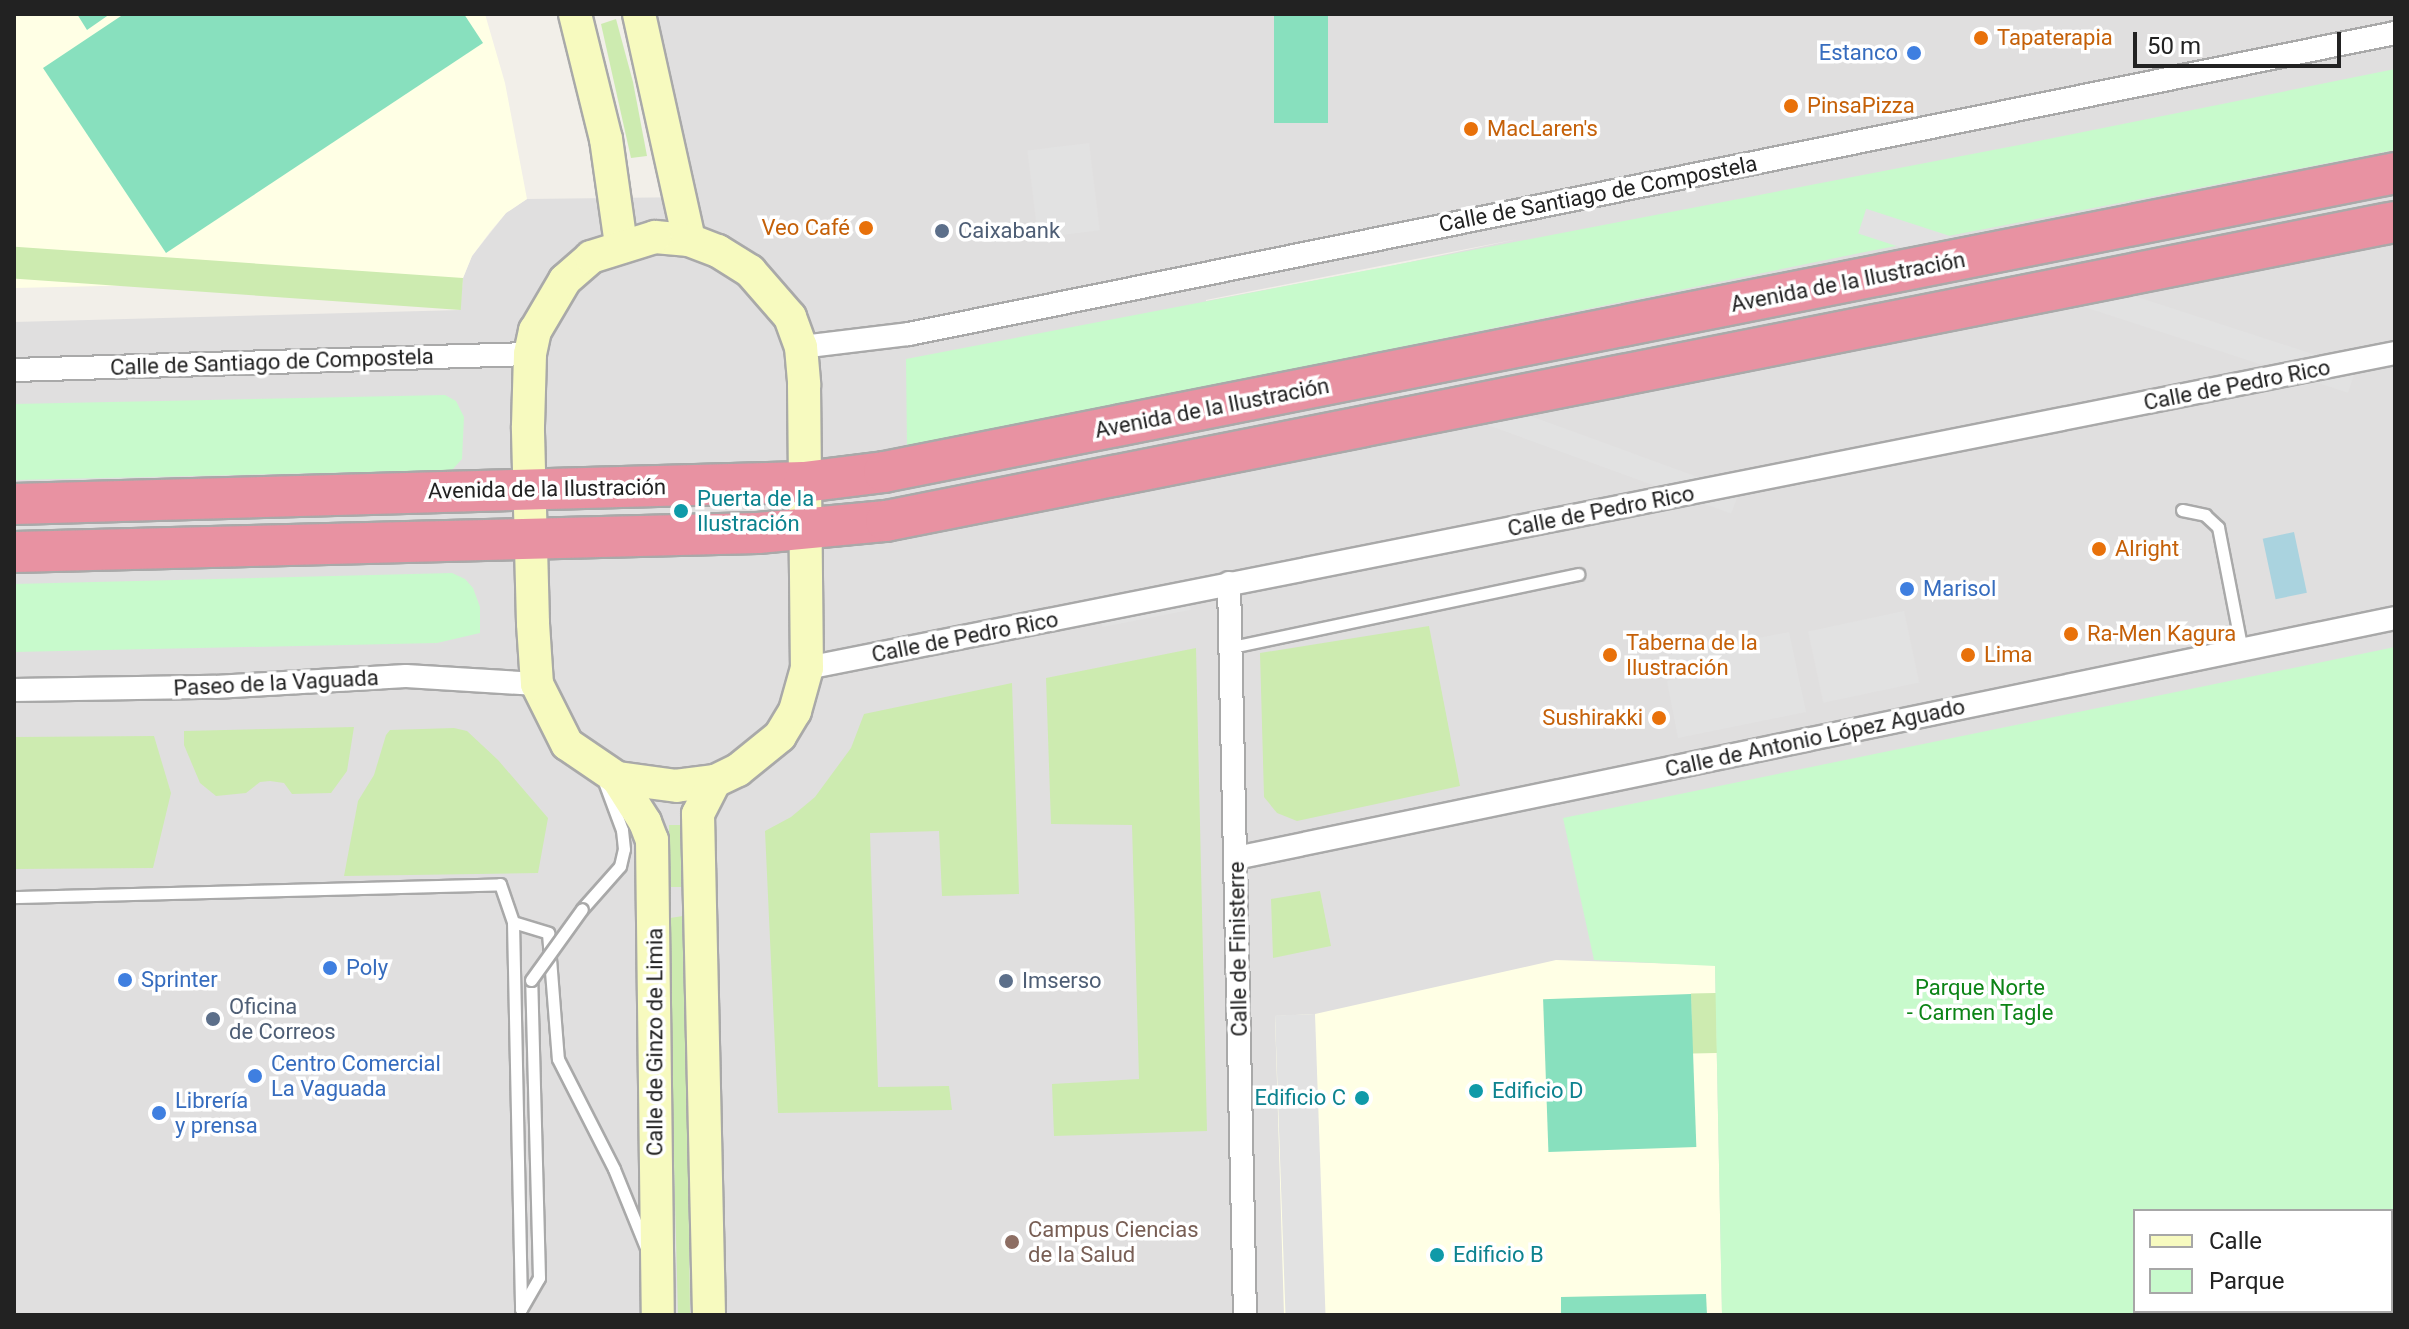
<!DOCTYPE html>
<html>
<head>
<meta charset="utf-8">
<style>
	body { margin:0 }
	#map { position:relative; width:2409px; height:1329px; overflow:hidden; background:#f2efe9; font-family:Roboto,sans-serif }
	div>[style] { position:absolute }
	.residential>* { inset:0; background:#e0dfdf }
	.education>* { inset:0; background:#ffffe5 }
	.grass>* { inset:0; background:#cdebb0; transform-origin:0 0 }
	.park>* { inset:0; background:#c8facc }
	.pitch>* { inset:0; background:#88e0be; transform-origin:0 0 }
	.parking>* { inset:0; background:#e2e2e2; transform-origin:0 0 }
	.water>* { inset:0; background:#aad3df; transform-origin:0 0 }
	.roads { filter:drop-shadow(2px 0 #a9a9a9) drop-shadow(-2px 0 #a9a9a9) drop-shadow(0 2px #a9a9a9) drop-shadow(0 -2px #a9a9a9) }
	.lane>* { height:11px; margin:-5.5px; padding:0 5.5px; transform-origin:5.5px; border-radius:5.5px; background:#fff }
	.street>* { height:22px; margin:-11px; padding:0 11px; transform-origin:11px; border-radius:11px; background:#fff }
	.secondary>* { height:32px; margin:-16px; padding:0 16px; transform-origin:16px; border-radius:16px; background:#f7fabf }
	.highway>* { height:40px; margin:-20px; padding:0 20px; transform-origin:20px; border-radius:20px; background:#e892a2 }
	.bridges { filter:drop-shadow(2px 0 #a9a9a9) drop-shadow(-2px 0 #a9a9a9) drop-shadow(0 2px #a9a9a9) drop-shadow(0 -2px #a9a9a9) }
	.lane-bridge>* { height:11px; margin:-5.5px; padding:0 5.5px; transform-origin:5.5px; border-radius:5.5px; background:#fff }
	.dots>* { width:22px; height:22px; translate:-50% -50%; box-sizing:border-box; border:4px solid #fff; border-radius:50% }
	span { translate:-50% -50%; white-space:nowrap; text-align:center; line-height:1.15; -webkit-text-stroke:7px #fff; paint-order:stroke }
	.food-label { font-size:22px; color:#c56008 }
	.left { translate:0 -50%; text-align:left }
	.right { translate:-100% -50%; text-align:right }
	.shop-label { font-size:22px; color:#366cbe }
	.street-label { font-size:22px; color:#222 }
	.service-label { font-size:22px; color:#4e5e75 }
	.culture-label { font-size:22px; color:#0d838f }
	.park-label { font-size:22px; color:#0c8416 }
	.education-label { font-size:22px; color:#785e54 }
	.frame { position:absolute; inset:0; border:16px solid #222; pointer-events:none }
	.legend { position:absolute; left:2133px; top:1209px; width:260px; height:104px; box-sizing:border-box; background:#fff; border:2px solid #a7a7a7; margin:0; padding:10px 14px; list-style:none; font-size:24px; color:#222 }
	.legend li { display:flex; align-items:center; gap:16px; height:40px }
	.legend b { width:40px; border:2px solid #a7a7a7 }
	.scale { position:absolute; left:2133px; top:32px; width:208px; height:36px; box-sizing:border-box; border:4px solid #222; border-top:0; padding-left:10px; font-size:24px; line-height:28px; white-space:nowrap; color:#222; -webkit-text-stroke:6px #fff; paint-order:stroke }
</style>
</head>
<body>
<div id="map">
	<div class="residential">
		<div style="clip-path:polygon(evenodd,656px 14px,2395px 14px,2395px 1315px,14px 1315px,14px 322px,460px 310px,463px 278px,472px 256px,506px 213px,527px 199px,693px 197px,656px 14px,1518px 239px,1391px 266px,1206px 301px,1206px 300px,1518px 239px,656px 14px,2135px 1211px,2391px 1211px,2391px 1311px,2135px 1311px,2135px 1211px)"></div>
	</div>
	<div class="education">
		<div style="clip-path:polygon(14px 14px,485px 14px,505px 83px,527px 199px,506px 213px,490px 232px,472px 256px,463px 278px,14px 288px)"></div>
		<div style="clip-path:polygon(1556px 960px,1715px 965px,1722px 1315px,1284px 1315px,1275px 1016px,1315px 1014px)"></div>
	</div>
	<div class="grass">
		<div style="clip-path:polygon(616px 19px,633px 82px,647px 156px,631px 158px,601px 24px)"></div>
		<div style="left:463px;top:278px;width:32px;height:449px;rotate:94deg"></div>
		<div style="clip-path:polygon(1429px 626px,1460px 786px,1297px 821px,1277px 813px,1264px 797px,1260px 653px)"></div>
		<div style="clip-path:polygon(1196px 648px,1207px 1131px,1054px 1136px,1052px 1084px,1139px 1079px,1132px 825px,1051px 824px,1046px 678px)"></div>
		<div style="clip-path:polygon(1012px 683px,1019px 894px,942px 896px,939px 831px,870px 833px,878px 1087px,949px 1086px,952px 1110px,778px 1113px,765px 831px,791px 817px,815px 797px,851px 748px,864px 714px)"></div>
		<div style="clip-path:polygon(354px 727px,347px 771px,331px 793px,292px 794px,284px 783px,270px 781px,260px 782px,246px 793px,216px 796px,200px 783px,184px 745px,184px 731px)"></div>
		<div style="clip-path:polygon(454px 728px,467px 731px,498px 760px,548px 818px,538px 873px,344px 876px,358px 801px,374px 775px,386px 735px,390px 730px)"></div>
		<div style="clip-path:polygon(154px 736px,171px 793px,153px 868px,14px 869px,14px 737px)"></div>
		<div style="left:669px;top:825px;width:12px;height:62px"></div>
		<div style="clip-path:polygon(1320px 891px,1331px 946px,1273px 958px,1271px 899px)"></div>
		<div style="clip-path:polygon(683px 916px,688px 1155px,690px 1315px,678px 1315px,673px 1122px,670px 918px)"></div>
		<div style="left:1716px;top:993px;width:60px;height:25px;rotate:89deg"></div>
	</div>
	<div class="park">
		<div style="clip-path:polygon(2395px 69px,2395px 150px,1865px 252px,907px 448px,906px 359px,2019px 145px)"></div>
		<div style="clip-path:polygon(445px 395px,456px 401px,464px 417px,462px 459px,452px 470px,14px 480px,14px 404px)"></div>
		<div style="clip-path:polygon(452px 573px,465px 579px,473px 588px,480px 607px,480px 633px,437px 643px,14px 652px,14px 584px)"></div>
		<div style="clip-path:polygon(evenodd,2395px 647px,2395px 1315px,1722px 1315px,1715px 966px,1594px 960px,1563px 818px,2395px 647px,2391px 1211px,2391px 1311px,2135px 1311px,2135px 1211px,2391px 1211px)"></div>
	</div>
	<div class="pitch">
		<div style="clip-path:polygon(77px 14px,110px 14px,87px 30px)"></div>
		<div style="clip-path:polygon(124px 14px,464px 14px,483px 43px,166px 253px,43px 68px)"></div>
		<div style="left:1274px;top:14px;width:54px;height:109px"></div>
		<div style="left:1691px;top:994px;width:153px;height:148px;rotate:88deg"></div>
		<div style="clip-path:polygon(1706px 1294px,1707px 1315px,1561px 1315px,1561px 1297px)"></div>
	</div>
	<div class="parking">
		<div style="left:1089px;top:143px;width:88px;height:62px;rotate:83deg"></div>
		<div style="left:2356px;top:368px;width:26px;height:515px;rotate:108deg"></div>
		<div style="left:1739px;top:492px;width:23px;height:388px;rotate:110deg"></div>
		<div style="left:1189px;top:600px;width:10px;height:90px;rotate:79deg"></div>
		<div style="left:1904px;top:611px;width:73px;height:98px;rotate:78deg"></div>
		<div style="clip-path:polygon(1789px 632px,1806px 712px,1678px 738px,1667px 681px,1674px 679px,1669px 655px)"></div>
		<div style="left:1315px;top:1014px;width:301px;height:40px;rotate:88deg"></div>
	</div>
	<div class="water">
		<div style="left:2294px;top:532px;width:62px;height:32px;rotate:78deg"></div>
	</div>
	<div class="roads">
		<div class="lane">
			<div style="left:2182px;top:510px;width:24px;rotate:12deg"></div>
			<div style="left:2205px;top:515px;width:18px;rotate:43deg"></div>
			<div style="left:2218px;top:527px;width:125px;rotate:79deg"></div>
			<div style="left:1232px;top:647px;width:354px;rotate:-11.9deg"></div>
			<div style="left:14px;top:897px;width:486px;rotate:-1.5deg"></div>
			<div style="left:500px;top:884px;width:40px;rotate:71.1deg"></div>
			<div style="left:513px;top:922px;width:387px;rotate:88.8deg"></div>
			<div style="left:582px;top:909px;width:57px;rotate:-48.5deg"></div>
			<div style="left:620px;top:866px;width:17px;rotate:-77deg"></div>
			<div style="left:624px;top:849px;width:19px;rotate:-96deg"></div>
			<div style="left:622px;top:830px;width:54px;rotate:-110.4deg"></div>
			<div style="left:513px;top:922px;width:37px;rotate:17deg"></div>
			<div style="left:548px;top:933px;width:126px;rotate:85.5deg"></div>
			<div style="left:558px;top:1059px;width:123px;rotate:63deg"></div>
			<div style="left:614px;top:1169px;width:85px;rotate:67.9deg"></div>
			<div style="left:521px;top:1309px;width:36px;rotate:-60deg"></div>
			<div style="left:539px;top:1278px;width:298px;rotate:-91.5deg"></div>
		</div>
		<div class="street">
			<div style="left:801px;top:347px;width:109px;rotate:-6.9deg"></div>
			<div style="left:909px;top:334px;width:1516px;rotate:-11.45deg"></div>
			<div style="left:14px;top:370px;width:516px;rotate:-1.78deg"></div>
			<div style="left:1229px;top:583px;width:732px;rotate:88.75deg"></div>
			<div style="left:807px;top:668px;width:1619px;rotate:-11.22deg"></div>
			<div style="left:14px;top:690px;width:201px;rotate:-0.9deg"></div>
			<div style="left:215px;top:687px;width:191px;rotate:-3.3deg"></div>
			<div style="left:406px;top:676px;width:131px;rotate:3.5deg"></div>
			<div style="left:1236px;top:858px;width:1184px;rotate:-11.7deg"></div>
		</div>
		<div class="secondary">
			<div style="left:575px;top:14px;width:129px;rotate:76.1deg"></div>
			<div style="left:606px;top:139px;width:107px;rotate:81.9deg"></div>
			<div style="left:639px;top:14px;width:231px;rotate:77.5deg"></div>
			<div style="left:655px;top:237px;width:34px;rotate:5deg"></div>
			<div style="left:689px;top:240px;width:31px;rotate:21deg"></div>
			<div style="left:718px;top:251px;width:38px;rotate:32deg"></div>
			<div style="left:750px;top:271px;width:61px;rotate:49deg"></div>
			<div style="left:790px;top:317px;width:32px;rotate:70deg"></div>
			<div style="left:801px;top:347px;width:38px;rotate:85deg"></div>
			<div style="left:804px;top:385px;width:283px;rotate:89.4deg"></div>
			<div style="left:807px;top:668px;width:45px;rotate:105.6deg"></div>
			<div style="left:795px;top:711px;width:29px;rotate:121deg"></div>
			<div style="left:780px;top:736px;width:54px;rotate:141deg"></div>
			<div style="left:738px;top:770px;width:25px;rotate:154deg"></div>
			<div style="left:715px;top:781px;width:38px;rotate:173deg"></div>
			<div style="left:677px;top:786px;width:61px;rotate:-172.4deg"></div>
			<div style="left:617px;top:778px;width:60px;rotate:-145.8deg"></div>
			<div style="left:567px;top:744px;width:67px;rotate:-116.6deg"></div>
			<div style="left:537px;top:684px;width:61px;rotate:-93.8deg"></div>
			<div style="left:533px;top:623px;width:197px;rotate:-91.5deg"></div>
			<div style="left:528px;top:426px;width:72px;rotate:-88.4deg"></div>
			<div style="left:530px;top:354px;width:24px;rotate:-78deg"></div>
			<div style="left:535px;top:331px;width:59px;rotate:-59.5deg"></div>
			<div style="left:565px;top:280px;width:35px;rotate:-41deg"></div>
			<div style="left:591px;top:257px;width:67px;rotate:-17.4deg"></div>
			<div style="left:617px;top:778px;width:52px;rotate:57.5deg"></div>
			<div style="left:645px;top:822px;width:19px;rotate:69deg"></div>
			<div style="left:652px;top:840px;width:475px;rotate:89.3deg"></div>
			<div style="left:709px;top:1315px;width:501px;rotate:-91.26deg"></div>
			<div style="left:698px;top:814px;width:37px;rotate:-63deg"></div>
		</div>
		<div class="highway">
			<div style="left:14px;top:504px;width:790px;rotate:-1.6deg"></div>
			<div style="left:804px;top:482px;width:81px;rotate:-7.1deg"></div>
			<div style="left:884px;top:472px;width:1540px;rotate:-11.19deg"></div>
			<div style="left:14px;top:552px;width:744px;rotate:-1.46deg"></div>
			<div style="left:758px;top:533px;width:129px;rotate:-5.4deg"></div>
			<div style="left:886px;top:521px;width:1538px;rotate:-11.21deg"></div>
		</div>
	</div>
	<div class="bridges">
		<div class="lane-bridge">
			<div style="left:531px;top:980px;width:87px;rotate:-54.3deg"></div>
		</div>
	</div>
	<div class="dots">
		<div style="left:1981px;top:38px;background:#e8710a"></div>
		<div style="left:1914px;top:53px;background:#3f7fe0"></div>
		<div style="left:1791px;top:106px;background:#e8710a"></div>
		<div style="left:1471px;top:129px;background:#e8710a"></div>
		<div style="left:866px;top:228px;background:#e8710a"></div>
		<div style="left:942px;top:231px;background:#5c6f8a"></div>
		<div style="left:681px;top:511px;background:#0f9aa8"></div>
		<div style="left:2099px;top:549px;background:#e8710a"></div>
		<div style="left:1907px;top:589px;background:#3f7fe0"></div>
		<div style="left:2071px;top:634px;background:#e8710a"></div>
		<div style="left:1610px;top:655px;background:#e8710a"></div>
		<div style="left:1968px;top:655px;background:#e8710a"></div>
		<div style="left:1659px;top:718px;background:#e8710a"></div>
		<div style="left:330px;top:968px;background:#3f7fe0"></div>
		<div style="left:125px;top:980px;background:#3f7fe0"></div>
		<div style="left:1006px;top:981px;background:#5c6f8a"></div>
		<div style="left:213px;top:1019px;background:#5c6f8a"></div>
		<div style="left:255px;top:1076px;background:#3f7fe0"></div>
		<div style="left:1476px;top:1091px;background:#0f9aa8"></div>
		<div style="left:1362px;top:1098px;background:#0f9aa8"></div>
		<div style="left:159px;top:1113px;background:#3f7fe0"></div>
		<div style="left:1012px;top:1242px;background:#8d6e63"></div>
		<div style="left:1437px;top:1255px;background:#0f9aa8"></div>
	</div>
	<div class="food-label">
		<span class="left" style="left:1997px;top:38px">Tapaterapia</span>
		<span class="left" style="left:1807px;top:106px">PinsaPizza</span>
		<span class="left" style="left:1487px;top:129px">MacLaren's</span>
		<span class="right" style="left:850px;top:228px">Veo Café</span>
		<span class="left" style="left:2115px;top:549px">Alright</span>
		<span class="left" style="left:2087px;top:634px">Ra-Men Kagura</span>
		<span class="left" style="left:1626px;top:655px">Taberna de la<br>Ilustración</span>
		<span class="left" style="left:1984px;top:655px">Lima</span>
		<span class="right" style="left:1643px;top:718px">Sushirakki</span>
	</div>
	<div class="shop-label">
		<span class="right" style="left:1898px;top:53px">Estanco</span>
		<span class="left" style="left:1923px;top:589px">Marisol</span>
		<span class="left" style="left:346px;top:968px">Poly</span>
		<span class="left" style="left:141px;top:980px">Sprinter</span>
		<span class="left" style="left:271px;top:1076px">Centro Comercial<br>La Vaguada</span>
		<span class="left" style="left:175px;top:1113px">Librería<br>y prensa</span>
	</div>
	<div class="street-label">
		<span style="left:1598px;top:194px;rotate:-11deg">Calle de Santiago de Compostela</span>
		<span style="left:1848px;top:282px;rotate:-11deg">Avenida de la Ilustración</span>
		<span style="left:272px;top:362px;rotate:-2deg">Calle de Santiago de Compostela</span>
		<span style="left:2237px;top:385px;rotate:-11deg">Calle de Pedro Rico</span>
		<span style="left:1212px;top:408px;rotate:-11deg">Avenida de la Ilustración</span>
		<span style="left:547px;top:489px;rotate:-1deg">Avenida de la Ilustración</span>
		<span style="left:1601px;top:511px;rotate:-11deg">Calle de Pedro Rico</span>
		<span style="left:965px;top:637px;rotate:-11deg">Calle de Pedro Rico</span>
		<span style="left:276px;top:683px;rotate:-3deg">Paseo de la Vaguada</span>
		<span style="left:1815px;top:738px;rotate:-12deg">Calle de Antonio López Aguado</span>
		<span style="left:1238px;top:949px;rotate:-91deg">Calle de Finisterre</span>
		<span style="left:655px;top:1042px;rotate:-90deg">Calle de Ginzo de Limia</span>
	</div>
	<div class="service-label">
		<span class="left" style="left:958px;top:231px">Caixabank</span>
		<span class="left" style="left:1022px;top:981px">Imserso</span>
		<span class="left" style="left:229px;top:1019px">Oficina<br>de Correos</span>
	</div>
	<div class="culture-label">
		<span class="left" style="left:697px;top:511px">Puerta de la<br>Ilustración</span>
		<span class="left" style="left:1492px;top:1091px">Edificio D</span>
		<span class="right" style="left:1346px;top:1098px">Edificio C</span>
		<span class="left" style="left:1453px;top:1255px">Edificio B</span>
	</div>
	<div class="park-label">
		<span style="left:1980px;top:1000px">Parque Norte<br>- Carmen Tagle</span>
	</div>
	<div class="education-label">
		<span class="left" style="left:1028px;top:1242px">Campus Ciencias<br>de la Salud</span>
	</div>
	<div class="frame"></div>
	<ul class="legend">
	<li><b style="height:10px;background:#f7fabf"></b>Calle</li>
	<li><b style="height:22px;background:#c8facc"></b>Parque</li>
	</ul>
	<div class="scale">50 m</div>
</div>
</body>
</html>
